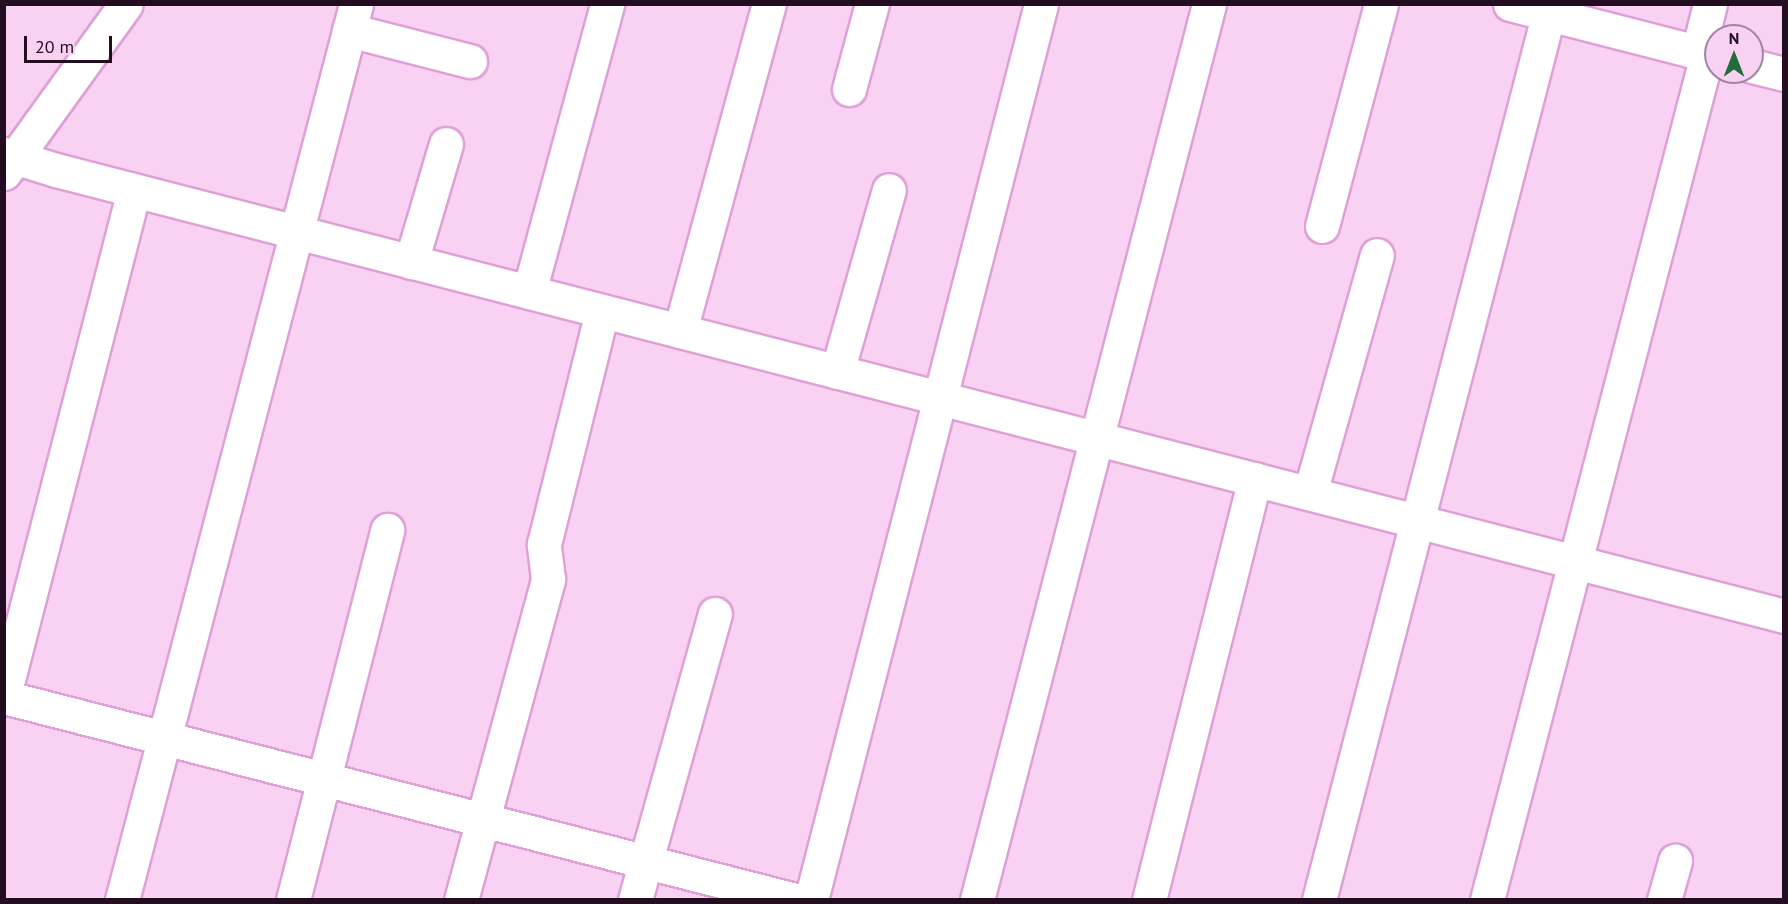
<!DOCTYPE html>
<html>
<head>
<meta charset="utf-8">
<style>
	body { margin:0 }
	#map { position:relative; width:1788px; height:904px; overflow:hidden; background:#f9d2f3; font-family:"PT Sans",sans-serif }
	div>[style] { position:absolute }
	.roads { filter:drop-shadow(2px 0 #dea0d6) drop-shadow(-2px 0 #dea0d6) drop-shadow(0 2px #dea0d6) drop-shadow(0 -2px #dea0d6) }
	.minor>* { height:33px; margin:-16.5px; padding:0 16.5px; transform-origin:16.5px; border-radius:16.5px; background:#fff }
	span { translate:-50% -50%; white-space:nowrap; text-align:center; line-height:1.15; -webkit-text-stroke:6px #f9d2f3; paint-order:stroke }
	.frame { position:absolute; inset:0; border:6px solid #230d21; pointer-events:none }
	.north { position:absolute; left:1704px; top:24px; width:60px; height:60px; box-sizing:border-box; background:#f9d2f3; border:2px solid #a3839f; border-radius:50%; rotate:0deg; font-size:16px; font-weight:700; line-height:24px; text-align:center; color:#230d21 }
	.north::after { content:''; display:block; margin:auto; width:21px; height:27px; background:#206c3b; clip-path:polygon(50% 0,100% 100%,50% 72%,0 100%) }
	.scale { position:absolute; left:24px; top:36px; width:88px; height:27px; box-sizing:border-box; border:3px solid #230d21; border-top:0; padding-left:8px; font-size:18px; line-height:21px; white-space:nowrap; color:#230d21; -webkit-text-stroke:4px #f9d2f3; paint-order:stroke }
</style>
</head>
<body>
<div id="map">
	<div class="roads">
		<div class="minor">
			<div style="left:1510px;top:4px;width:213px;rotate:14.4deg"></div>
			<div style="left:349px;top:30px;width:125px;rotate:14.4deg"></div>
			<div style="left:1698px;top:52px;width:49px;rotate:-76deg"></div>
			<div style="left:1752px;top:66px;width:33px;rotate:14deg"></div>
			<div style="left:849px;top:89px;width:88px;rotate:-74.9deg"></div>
			<div style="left:4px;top:154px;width:54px;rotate:17.1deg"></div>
			<div style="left:56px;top:170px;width:1785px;rotate:14.47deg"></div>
			<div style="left:4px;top:173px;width:208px;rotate:-54.2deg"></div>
			<div style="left:1322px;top:226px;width:230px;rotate:-75.1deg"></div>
			<div style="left:411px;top:262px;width:123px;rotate:-73.5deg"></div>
			<div style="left:529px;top:292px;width:298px;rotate:-74.8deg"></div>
			<div style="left:680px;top:331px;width:339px;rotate:-74.8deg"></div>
			<div style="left:837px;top:372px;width:189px;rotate:-74.1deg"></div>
			<div style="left:1310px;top:493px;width:247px;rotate:-74.3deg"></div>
			<div style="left:4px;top:695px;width:521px;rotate:-75.56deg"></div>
			<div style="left:4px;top:697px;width:817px;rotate:14.39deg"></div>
			<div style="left:122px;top:900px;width:926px;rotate:-75.36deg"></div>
			<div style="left:293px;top:900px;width:382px;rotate:-75.7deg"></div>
			<div style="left:461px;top:900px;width:333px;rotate:-74.8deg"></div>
			<div style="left:548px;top:579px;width:35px;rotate:-97deg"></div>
			<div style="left:544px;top:544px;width:240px;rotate:-76deg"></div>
			<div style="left:635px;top:900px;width:297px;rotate:-74.4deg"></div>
			<div style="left:811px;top:900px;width:925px;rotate:-75.6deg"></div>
			<div style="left:977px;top:900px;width:926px;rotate:-75.48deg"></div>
			<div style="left:1149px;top:900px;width:434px;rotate:-75.9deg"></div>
			<div style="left:1319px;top:900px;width:926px;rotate:-75.48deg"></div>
			<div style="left:1487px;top:900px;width:873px;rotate:-75.41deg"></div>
			<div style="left:1664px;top:900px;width:41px;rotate:-74.2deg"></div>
		</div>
	</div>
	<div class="frame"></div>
	<div class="north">N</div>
	<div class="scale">20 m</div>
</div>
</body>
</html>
